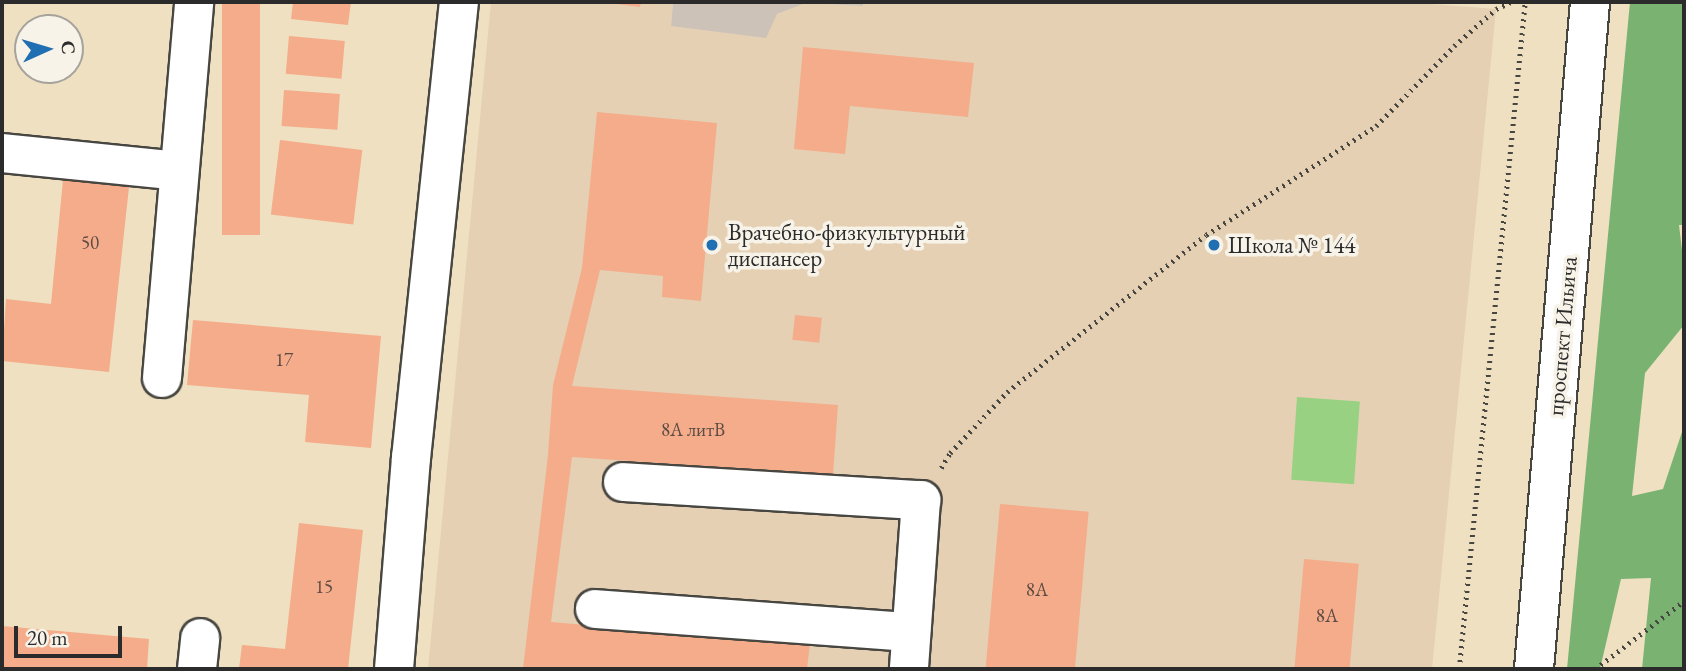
<!DOCTYPE html>
<html>
<head>
<meta charset="utf-8">
<style>
	body { margin:0 }
	#map { position:relative; width:1686px; height:671px; overflow:hidden; background:#eee0c0; font-family:"EB Garamond",serif }
	div>[style] { position:absolute }
	.built>* { inset:0; background:#e5d0b4 }
	.industrial>* { inset:0; background:#ccc2b8 }
	.green>* { inset:0; background:#99d183; transform-origin:0 0 }
	.forest>* { inset:0; background:#7ab371 }
	.building>* { inset:0; background:#f4ac8b; transform-origin:0 0 }
	.path>* { height:4.5px; margin-top:-2.25px; transform-origin:0; background:repeating-linear-gradient(90deg,#484641 0 2px,transparent 0 7px) }
	.roads { filter:drop-shadow(2px 0 #484641) drop-shadow(-2px 0 #484641) drop-shadow(0 2px #484641) drop-shadow(0 -2px #484641) }
	.minor>* { height:38px; margin:-19px; padding:0 19px; transform-origin:19px; border-radius:19px; background:#fff }
	.dots>* { width:19px; height:19px; translate:-50% -50%; box-sizing:border-box; border:4px solid #f7f3e8; border-radius:50% }
	span { translate:-50% -50%; white-space:nowrap; text-align:center; line-height:1.15; -webkit-text-stroke:7px #f7f3e8; paint-order:stroke }
	.number-label { font-size:19px; color:#5d4b43 }
	.number-label span { -webkit-text-stroke-width:0 }
	.poi-label { font-size:23px; color:#2b2b2b }
	.left { translate:0 -50%; text-align:left }
	.street-label { font-size:23px; color:#2b2b2b }
	.frame { position:absolute; inset:0; border:4px solid #2b2b2b; pointer-events:none }
	.north { position:absolute; left:14px; top:14px; width:70px; height:70px; box-sizing:border-box; background:#f7f3e8; border:2px solid #a5a39c; border-radius:50%; rotate:86deg; font-size:19px; font-weight:700; line-height:28px; text-align:center; color:#2b2b2b }
	.north::after { content:''; display:block; margin:auto; width:24px; height:32px; background:#1f6fb2; clip-path:polygon(50% 0,100% 100%,50% 72%,0 100%) }
	.scale { position:absolute; left:14px; top:626px; width:108px; height:32px; box-sizing:border-box; border:4px solid #2b2b2b; border-top:0; padding-left:9px; font-size:21px; line-height:24px; white-space:nowrap; color:#2b2b2b; -webkit-text-stroke:5px #f7f3e8; paint-order:stroke }
</style>
</head>
<body>
<div id="map">
	<div class="built">
		<div style="clip-path:polygon(491px 2px,673px 2px,671px 26px,777px 14px,806px 3px,862px 6px,863px 2px,1405px 2px,1496px 9px,1432px 669px,428px 669px)"></div>
	</div>
	<div class="industrial">
		<div style="clip-path:polygon(673px 2px,863px 2px,863px 6px,806px 3px,777px 14px,766px 38px,671px 26px)"></div>
	</div>
	<div class="green">
		<div style="left:1297px;top:397px;width:63px;height:83px;rotate:4deg"></div>
	</div>
	<div class="forest">
		<div style="clip-path:polygon(1630px 2px,1684px 2px,1684px 225px,1679px 225px,1684px 267px,1684px 325px,1645px 373px,1632px 496px,1663px 489px,1684px 426px,1684px 669px,1642px 669px,1651px 578px,1621px 579px,1600px 669px,1567px 669px)"></div>
	</div>
	<div class="building">
		<div style="left:222px;top:2px;width:38px;height:233px"></div>
		<div style="clip-path:polygon(293px 2px,351px 2px,348px 25px,291px 19px)"></div>
		<div style="clip-path:polygon(601px 2px,641px 2px,640px 7px)"></div>
		<div style="left:289px;top:36px;width:56px;height:38px;rotate:5deg"></div>
		<div style="clip-path:polygon(803px 47px,974px 63px,968px 117px,850px 106px,845px 154px,794px 149px)"></div>
		<div style="left:284px;top:90px;width:56px;height:36px;rotate:4deg"></div>
		<div style="clip-path:polygon(597px 112px,717px 123px,701px 301px,662px 297px,663px 276px,600px 270px,572px 386px,838px 405px,833px 475px,572px 457px,551px 622px,810px 644px,807px 669px,523px 669px,548px 455px,553px 385px,582px 268px)"></div>
		<div style="left:280px;top:140px;width:83px;height:75px;rotate:7deg"></div>
		<div style="clip-path:polygon(63px 180px,129px 187px,109px 372px,2px 361px,6px 299px,51px 304px)"></div>
		<div style="left:795px;top:315px;width:27px;height:25px;rotate:6deg"></div>
		<div style="clip-path:polygon(193px 320px,381px 336px,371px 448px,305px 442px,309px 395px,187px 385px)"></div>
		<div style="left:1000px;top:504px;width:89px;height:166px;rotate:5deg"></div>
		<div style="clip-path:polygon(299px 523px,363px 530px,348px 669px,239px 669px,242px 645px,285px 649px)"></div>
		<div style="left:1304px;top:559px;width:55px;height:110px;rotate:5deg"></div>
		<div style="clip-path:polygon(2px 626px,149px 639px,147px 669px,2px 669px)"></div>
	</div>
	<div class="path">
		<div style="left:941px;top:468px;width:17px;rotate:-59deg"></div>
		<div style="left:950px;top:453px;width:83px;rotate:-46.9deg"></div>
		<div style="left:1007px;top:392px;width:253px;rotate:-38.3deg"></div>
		<div style="left:1206px;top:235px;width:202px;rotate:-32.7deg"></div>
		<div style="left:1376px;top:126px;width:112px;rotate:-45.7deg"></div>
		<div style="left:1454px;top:46px;width:56px;rotate:-41.4deg"></div>
		<div style="left:1496px;top:9px;width:17px;rotate:-25deg"></div>
		<div style="left:1459px;top:669px;width:670px;rotate:-84.35deg"></div>
		<div style="left:1595px;top:669px;width:112px;rotate:-37.4deg"></div>
	</div>
	<div class="roads">
		<div class="minor">
			<div style="left:2px;top:153px;width:178px;rotate:5.8deg"></div>
			<div style="left:162px;top:378px;width:377px;rotate:-85.1deg"></div>
			<div style="left:623px;top:482px;width:299px;rotate:3.5deg"></div>
			<div style="left:921px;top:500px;width:169px;rotate:94.1deg"></div>
			<div style="left:595px;top:609px;width:317px;rotate:4.2deg"></div>
			<div style="left:197px;top:669px;width:31px;rotate:-84deg"></div>
			<div style="left:394px;top:669px;width:212px;rotate:-85.4deg"></div>
			<div style="left:411px;top:458px;width:459px;rotate:-84deg"></div>
			<div style="left:1534px;top:669px;width:669px;rotate:-85.2deg"></div>
		</div>
	</div>
	<div class="dots">
		<div style="left:712px;top:245px;background:#1f6fb2"></div>
		<div style="left:1214px;top:245px;background:#1f6fb2"></div>
	</div>
	<div class="number-label">
		<span style="left:90px;top:243px">50</span>
		<span style="left:284px;top:360px">17</span>
		<span style="left:693px;top:430px">8А литВ</span>
		<span style="left:324px;top:587px">15</span>
		<span style="left:1037px;top:590px">8А</span>
		<span style="left:1327px;top:616px">8А</span>
	</div>
	<div class="poi-label">
		<span class="left" style="left:728px;top:245px">Врачебно-физкультурный<br>диспансер</span>
		<span class="left" style="left:1228px;top:245px">Школа № 144</span>
	</div>
	<div class="street-label">
		<span style="left:1562px;top:336px;rotate:-85deg">проспект Ильича</span>
	</div>
	<div class="frame"></div>
	<div class="north">С</div>
	<div class="scale">20 m</div>
</div>
</body>
</html>
